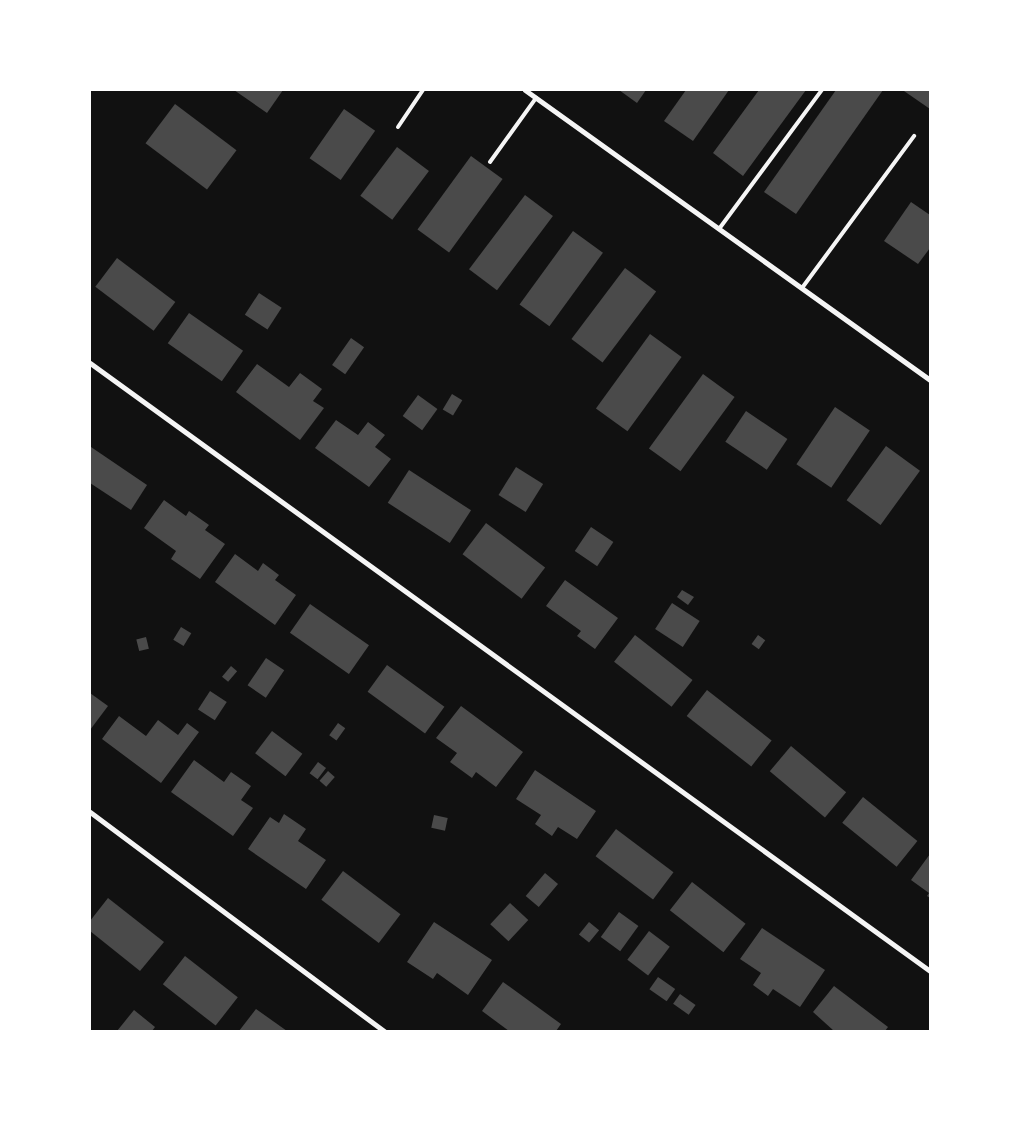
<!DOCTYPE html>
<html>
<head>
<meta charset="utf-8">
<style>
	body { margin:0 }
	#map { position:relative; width:1020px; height:1121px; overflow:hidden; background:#111; font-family:"Zilla Slab",serif }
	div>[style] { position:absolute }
	.building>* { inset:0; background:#4a4a4a; transform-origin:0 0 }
	.service>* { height:4px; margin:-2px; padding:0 2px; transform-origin:2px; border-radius:2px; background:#f5f5f5 }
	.minor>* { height:5px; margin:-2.5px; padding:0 2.5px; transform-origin:2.5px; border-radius:2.5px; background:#f5f5f5 }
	span { translate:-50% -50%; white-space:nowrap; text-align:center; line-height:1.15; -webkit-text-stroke:4px #fff; paint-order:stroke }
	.frame { position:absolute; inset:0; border:91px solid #fff; pointer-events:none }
</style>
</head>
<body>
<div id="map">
	<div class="building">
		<div style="clip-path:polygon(234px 90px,283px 90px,267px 113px)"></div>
		<div style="clip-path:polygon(619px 90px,646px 90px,637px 103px)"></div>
		<div style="clip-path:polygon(686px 90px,729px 90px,693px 141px,664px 121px)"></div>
		<div style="clip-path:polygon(759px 90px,806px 90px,743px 176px,713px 153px)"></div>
		<div style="clip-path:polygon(836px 90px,883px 90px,796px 214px,764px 192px)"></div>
		<div style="clip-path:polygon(905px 90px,930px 90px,930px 109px,904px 91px)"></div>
		<div style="left:175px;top:104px;width:77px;height:49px;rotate:37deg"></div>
		<div style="left:344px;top:109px;width:38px;height:60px;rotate:35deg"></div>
		<div style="left:397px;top:147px;width:40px;height:61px;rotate:37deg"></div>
		<div style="left:471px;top:156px;width:39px;height:91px;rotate:36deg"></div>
		<div style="left:525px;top:195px;width:35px;height:93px;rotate:37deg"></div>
		<div style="clip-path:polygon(911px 202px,930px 215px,930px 248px,918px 264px,884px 241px)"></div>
		<div style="left:573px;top:231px;width:37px;height:91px;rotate:36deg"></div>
		<div style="left:117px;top:258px;width:73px;height:36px;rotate:37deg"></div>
		<div style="left:625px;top:268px;width:39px;height:89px;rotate:37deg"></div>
		<div style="left:259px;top:293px;width:27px;height:26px;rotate:33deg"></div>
		<div style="left:189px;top:313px;width:66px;height:37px;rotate:35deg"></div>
		<div style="left:650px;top:334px;width:39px;height:92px;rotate:36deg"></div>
		<div style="left:351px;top:338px;width:16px;height:33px;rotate:35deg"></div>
		<div style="clip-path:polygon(257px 364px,289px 387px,300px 373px,322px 389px,313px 401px,324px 408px,300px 440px,236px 392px)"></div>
		<div style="left:703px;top:374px;width:39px;height:92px;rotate:36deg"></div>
		<div style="left:452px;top:394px;width:12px;height:18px;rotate:31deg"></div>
		<div style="left:418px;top:395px;width:24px;height:26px;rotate:36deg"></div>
		<div style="left:835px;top:407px;width:42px;height:69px;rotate:34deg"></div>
		<div style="left:746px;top:411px;width:50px;height:37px;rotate:34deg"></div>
		<div style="clip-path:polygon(336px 420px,358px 435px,368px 422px,385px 435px,375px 447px,391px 459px,369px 487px,315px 448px)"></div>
		<div style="left:886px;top:446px;width:42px;height:67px;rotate:36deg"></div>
		<div style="clip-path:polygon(91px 447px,147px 485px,131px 510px,90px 483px)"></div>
		<div style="left:516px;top:467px;width:32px;height:33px;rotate:32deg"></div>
		<div style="left:409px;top:470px;width:74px;height:39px;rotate:33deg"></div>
		<div style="clip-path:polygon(164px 500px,186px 516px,189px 511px,209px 525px,205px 530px,225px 544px,200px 579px,171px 559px,176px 551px,144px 528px)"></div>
		<div style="left:486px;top:523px;width:74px;height:39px;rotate:37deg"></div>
		<div style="left:591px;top:527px;width:27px;height:29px;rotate:34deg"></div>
		<div style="clip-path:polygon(235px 554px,258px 571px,263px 563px,279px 575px,275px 580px,296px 595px,275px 625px,215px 582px)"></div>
		<div style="clip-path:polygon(565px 580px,618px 618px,595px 649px,577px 636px,581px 631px,546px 606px)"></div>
		<div style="clip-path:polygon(682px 590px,694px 597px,688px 605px,677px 597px)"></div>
		<div style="left:672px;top:603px;width:33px;height:31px;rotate:33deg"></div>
		<div style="left:310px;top:604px;width:72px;height:35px;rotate:35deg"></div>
		<div style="left:181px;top:627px;width:12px;height:15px;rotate:31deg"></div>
		<div style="left:635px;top:635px;width:73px;height:34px;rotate:38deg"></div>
		<div style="left:758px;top:635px;width:9px;height:11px;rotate:36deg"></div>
		<div style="left:146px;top:637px;width:12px;height:10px;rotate:76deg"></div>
		<div style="left:266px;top:658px;width:22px;height:33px;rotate:34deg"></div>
		<div style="left:387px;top:665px;width:71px;height:33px;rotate:36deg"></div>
		<div style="left:231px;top:666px;width:8px;height:14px;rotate:40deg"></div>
		<div style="left:707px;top:690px;width:82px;height:33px;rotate:38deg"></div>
		<div style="left:210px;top:691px;width:20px;height:22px;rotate:33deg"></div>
		<div style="clip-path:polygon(90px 693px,108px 706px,90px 730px)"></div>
		<div style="clip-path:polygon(461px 706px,523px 752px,496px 787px,476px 772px,472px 778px,450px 762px,457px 753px,436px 738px)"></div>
		<div style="clip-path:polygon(119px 716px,146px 736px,158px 720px,178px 735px,187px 723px,199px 732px,161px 783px,102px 739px)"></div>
		<div style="left:338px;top:723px;width:9px;height:15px;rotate:36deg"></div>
		<div style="left:272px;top:731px;width:38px;height:28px;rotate:37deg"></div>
		<div style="left:791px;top:746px;width:72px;height:33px;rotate:40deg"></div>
		<div style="clip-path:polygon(194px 760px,224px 782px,231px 772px,251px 786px,241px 800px,253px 808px,233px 836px,171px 792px)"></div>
		<div style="left:318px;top:762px;width:10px;height:14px;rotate:37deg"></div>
		<div style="clip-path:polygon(535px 770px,596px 811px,577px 839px,558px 827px,552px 836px,535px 824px,541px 815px,516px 799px)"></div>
		<div style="left:328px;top:771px;width:9px;height:13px;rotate:41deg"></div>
		<div style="left:863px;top:797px;width:70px;height:33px;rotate:39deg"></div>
		<div style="clip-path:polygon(284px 814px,306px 829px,298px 841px,326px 860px,306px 889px,248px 849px,270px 817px,279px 823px)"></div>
		<div style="left:434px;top:815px;width:14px;height:13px;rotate:12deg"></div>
		<div style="left:616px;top:829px;width:72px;height:34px;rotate:37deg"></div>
		<div style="clip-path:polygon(930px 854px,930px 898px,927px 896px,929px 893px,911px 880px)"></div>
		<div style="left:343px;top:871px;width:72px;height:36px;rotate:37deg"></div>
		<div style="left:545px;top:873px;width:17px;height:30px;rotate:40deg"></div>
		<div style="left:692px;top:882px;width:68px;height:36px;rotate:38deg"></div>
		<div style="clip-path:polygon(108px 898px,164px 942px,140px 971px,90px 931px,90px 921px)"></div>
		<div style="left:510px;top:903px;width:25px;height:29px;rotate:43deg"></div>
		<div style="left:619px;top:912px;width:24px;height:31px;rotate:36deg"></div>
		<div style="clip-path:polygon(434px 922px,492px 960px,468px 995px,437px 973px,433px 979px,407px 962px)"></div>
		<div style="left:589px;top:922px;width:13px;height:16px;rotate:39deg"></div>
		<div style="clip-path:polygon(762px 928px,825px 970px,800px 1007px,773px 989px,768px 996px,753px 985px,761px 973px,740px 959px)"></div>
		<div style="left:649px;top:931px;width:26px;height:36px;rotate:37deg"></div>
		<div style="left:185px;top:956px;width:67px;height:36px;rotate:38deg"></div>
		<div style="left:658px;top:977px;width:21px;height:15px;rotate:35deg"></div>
		<div style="clip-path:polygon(503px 982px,561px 1024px,556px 1031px,509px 1031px,482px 1011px)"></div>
		<div style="clip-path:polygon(834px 986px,888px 1027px,885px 1031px,834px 1031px,813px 1012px)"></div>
		<div style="left:680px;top:994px;width:19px;height:12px;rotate:35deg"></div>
		<div style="clip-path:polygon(256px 1009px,287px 1031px,239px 1031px)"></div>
		<div style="clip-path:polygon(134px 1010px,155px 1027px,152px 1031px,117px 1031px)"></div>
	</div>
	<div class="service">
		<div style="left:398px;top:127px;width:45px;rotate:-56deg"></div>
		<div style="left:490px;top:162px;width:79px;rotate:-54.3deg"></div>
		<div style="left:719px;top:229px;width:173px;rotate:-53.5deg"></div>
		<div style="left:802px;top:288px;width:189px;rotate:-53.6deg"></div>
	</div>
	<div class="minor">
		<div style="left:525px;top:90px;width:498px;rotate:35.6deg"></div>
		<div style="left:90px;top:363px;width:1037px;rotate:35.9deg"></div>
		<div style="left:90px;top:812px;width:367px;rotate:36.7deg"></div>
	</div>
	<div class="frame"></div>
</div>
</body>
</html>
